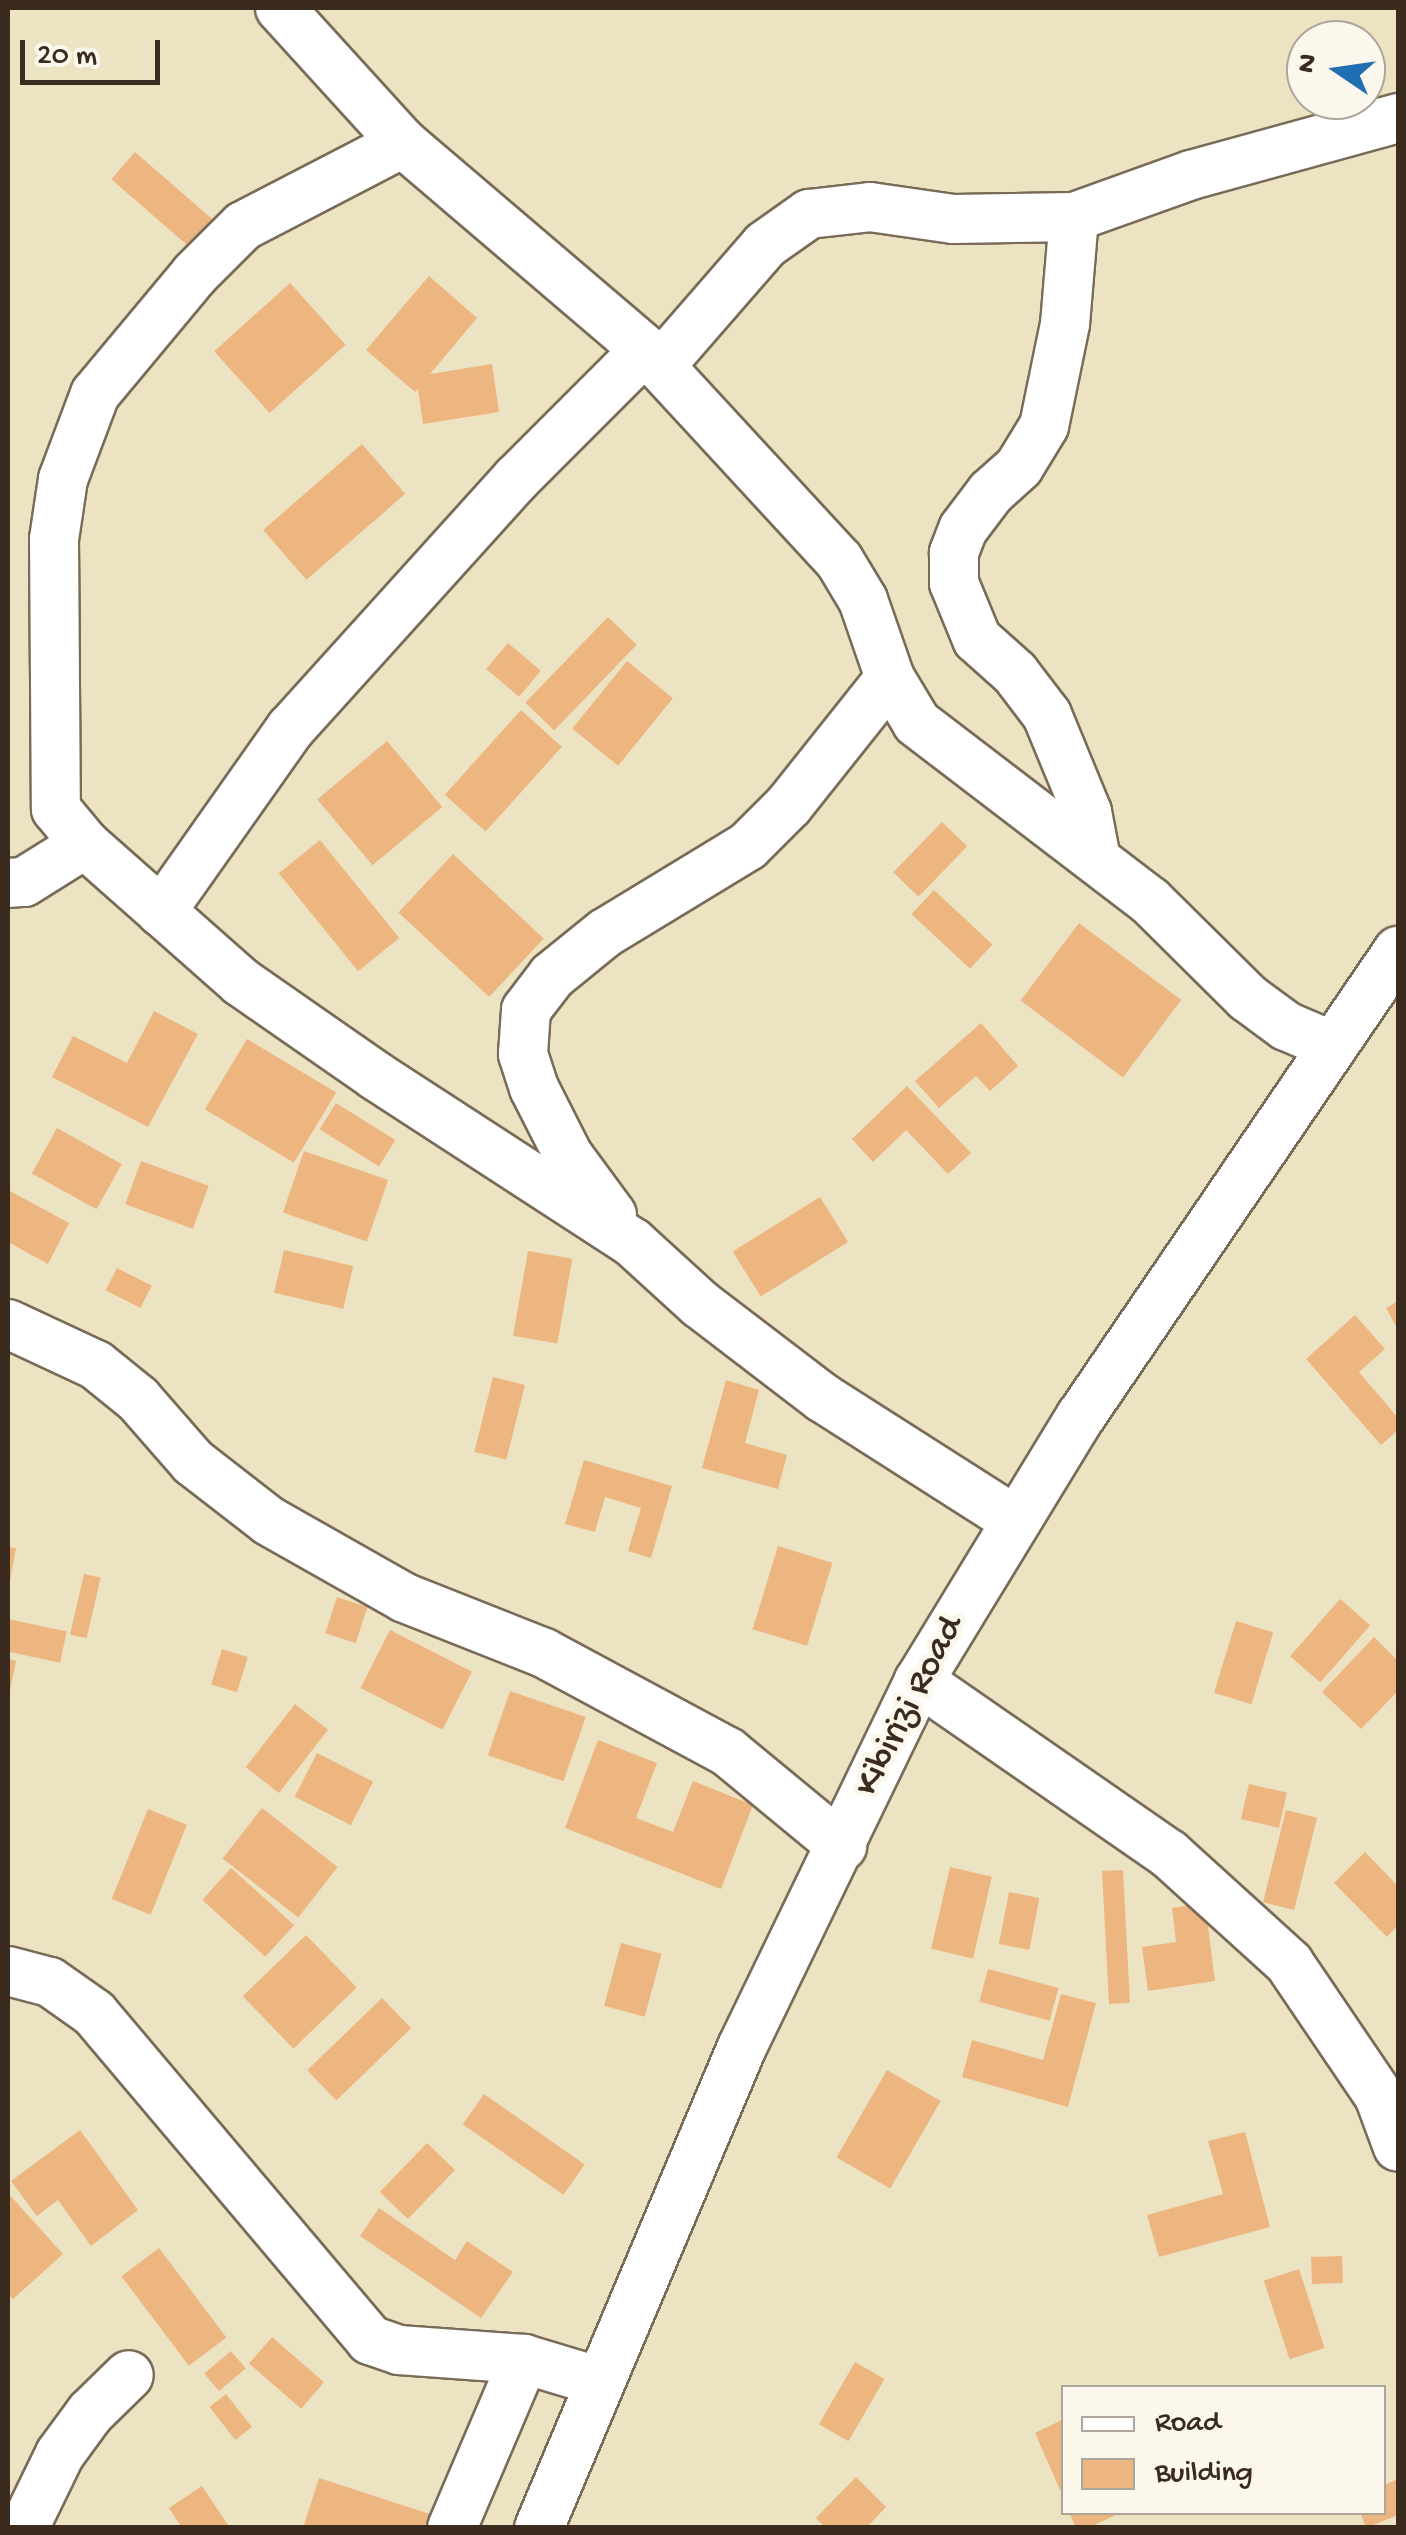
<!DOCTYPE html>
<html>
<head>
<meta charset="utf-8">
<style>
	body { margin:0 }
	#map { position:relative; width:1406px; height:2535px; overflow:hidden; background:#ece3c3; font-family:"Gochi Hand",sans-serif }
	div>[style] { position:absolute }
	.building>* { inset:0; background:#edb681; transform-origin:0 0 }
	.roads { filter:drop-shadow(2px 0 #796b58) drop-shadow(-2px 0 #796b58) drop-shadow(0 2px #796b58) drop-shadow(0 -2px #796b58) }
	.minor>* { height:48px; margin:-24px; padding:0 24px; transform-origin:24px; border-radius:24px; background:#fff }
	span { translate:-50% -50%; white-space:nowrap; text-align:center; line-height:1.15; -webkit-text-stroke:10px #fbf7ec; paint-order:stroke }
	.street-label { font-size:38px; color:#3b2a1e }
	.frame { position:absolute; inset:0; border:10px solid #3b2a1e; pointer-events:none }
	.legend { position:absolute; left:1061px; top:2385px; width:325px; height:130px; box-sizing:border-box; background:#fbf7ec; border:2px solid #aea59a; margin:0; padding:12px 18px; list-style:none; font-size:30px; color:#3b2a1e }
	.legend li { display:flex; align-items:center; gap:20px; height:50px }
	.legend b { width:50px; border:2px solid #aea59a }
	.north { position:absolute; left:1286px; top:20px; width:100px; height:100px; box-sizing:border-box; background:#fbf7ec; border:2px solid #aea59a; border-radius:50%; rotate:283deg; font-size:28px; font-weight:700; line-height:40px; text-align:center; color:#3b2a1e }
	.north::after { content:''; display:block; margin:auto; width:35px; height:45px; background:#1f6fb2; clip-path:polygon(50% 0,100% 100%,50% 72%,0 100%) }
	.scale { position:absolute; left:20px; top:40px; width:140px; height:45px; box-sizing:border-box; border:5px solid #3b2a1e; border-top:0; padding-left:12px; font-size:30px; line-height:35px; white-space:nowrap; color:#3b2a1e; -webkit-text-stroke:8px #fbf7ec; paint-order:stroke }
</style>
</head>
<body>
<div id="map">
	<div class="building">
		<div style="left:135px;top:152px;width:106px;height:36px;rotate:41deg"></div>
		<div style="clip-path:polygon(429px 276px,477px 318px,430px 374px,492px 364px,499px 412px,423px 424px,418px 389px,415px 392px,366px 350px)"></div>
		<div style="left:290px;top:283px;width:83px;height:102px;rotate:48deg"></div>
		<div style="left:362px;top:444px;width:66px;height:131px;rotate:49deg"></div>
		<div style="left:608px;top:617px;width:40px;height:119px;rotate:44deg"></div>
		<div style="left:508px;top:643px;width:43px;height:34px;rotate:40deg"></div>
		<div style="left:627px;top:661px;width:59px;height:87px;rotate:39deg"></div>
		<div style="left:521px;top:710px;width:55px;height:114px;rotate:42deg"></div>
		<div style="left:387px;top:741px;width:86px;height:91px;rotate:50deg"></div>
		<div style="left:942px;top:822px;width:35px;height:70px;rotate:44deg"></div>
		<div style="left:320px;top:840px;width:126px;height:53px;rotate:51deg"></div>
		<div style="left:453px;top:854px;width:124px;height:80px;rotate:43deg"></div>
		<div style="left:934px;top:890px;width:80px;height:33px;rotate:43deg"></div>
		<div style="left:1079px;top:923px;width:128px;height:97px;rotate:37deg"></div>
		<div style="clip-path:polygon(154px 1011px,198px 1034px,148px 1127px,52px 1077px,73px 1036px,127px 1063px)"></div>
		<div style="clip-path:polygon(981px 1023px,1018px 1066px,990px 1091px,976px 1076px,939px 1108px,915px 1081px)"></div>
		<div style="left:247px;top:1039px;width:104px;height:82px;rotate:31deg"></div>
		<div style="clip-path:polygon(907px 1086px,971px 1153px,948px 1174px,906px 1130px,873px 1162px,852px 1139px)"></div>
		<div style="left:336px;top:1103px;width:70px;height:31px;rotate:32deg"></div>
		<div style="left:57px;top:1128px;width:74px;height:52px;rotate:29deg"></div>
		<div style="left:304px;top:1151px;width:89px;height:65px;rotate:19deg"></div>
		<div style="left:141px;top:1161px;width:72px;height:46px;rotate:20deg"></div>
		<div style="clip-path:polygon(8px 1190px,69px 1223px,48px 1264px,8px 1242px)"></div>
		<div style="left:820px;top:1197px;width:53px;height:103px;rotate:58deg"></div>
		<div style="left:284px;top:1250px;width:71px;height:44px;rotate:13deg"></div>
		<div style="left:528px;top:1251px;width:45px;height:86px;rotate:10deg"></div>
		<div style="left:117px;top:1268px;width:39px;height:25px;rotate:27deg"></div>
		<div style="clip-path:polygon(1398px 1301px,1398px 1330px,1386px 1308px)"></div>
		<div style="clip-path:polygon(1355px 1315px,1385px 1349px,1359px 1372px,1398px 1418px,1398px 1430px,1381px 1445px,1306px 1359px)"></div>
		<div style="left:493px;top:1377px;width:33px;height:77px;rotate:14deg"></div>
		<div style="clip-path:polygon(726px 1380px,759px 1390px,745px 1443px,787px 1455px,778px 1489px,702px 1468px)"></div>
		<div style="clip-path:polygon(584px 1460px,672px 1486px,651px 1558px,628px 1551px,641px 1508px,605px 1497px,595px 1532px,565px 1524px)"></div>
		<div style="left:778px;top:1546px;width:57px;height:87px;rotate:17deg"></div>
		<div style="clip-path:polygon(8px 1547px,16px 1548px,9px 1586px,8px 1586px)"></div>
		<div style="left:84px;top:1574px;width:17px;height:62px;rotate:13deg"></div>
		<div style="left:337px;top:1597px;width:32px;height:38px;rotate:18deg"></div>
		<div style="left:1340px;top:1599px;width:40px;height:76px;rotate:41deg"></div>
		<div style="left:8px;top:1619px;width:60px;height:32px;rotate:12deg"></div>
		<div style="left:1236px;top:1621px;width:39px;height:75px;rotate:17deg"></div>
		<div style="left:390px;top:1630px;width:92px;height:65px;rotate:27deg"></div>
		<div style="clip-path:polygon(1374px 1637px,1398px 1661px,1398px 1691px,1361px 1729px,1322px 1692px)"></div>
		<div style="left:222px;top:1649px;width:27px;height:37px;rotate:17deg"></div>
		<div style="clip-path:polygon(8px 1659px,16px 1661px,9px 1695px,8px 1695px)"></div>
		<div style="left:510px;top:1691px;width:80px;height:68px;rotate:19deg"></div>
		<div style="left:295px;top:1704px;width:42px;height:80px;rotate:38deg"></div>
		<div style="clip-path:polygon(598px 1740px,657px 1763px,636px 1818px,673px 1832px,693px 1781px,753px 1805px,721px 1889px,565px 1828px)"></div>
		<div style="left:317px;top:1753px;width:63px;height:49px;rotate:27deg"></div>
		<div style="left:1249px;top:1784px;width:39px;height:36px;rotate:13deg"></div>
		<div style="left:262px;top:1808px;width:96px;height:64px;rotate:38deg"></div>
		<div style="left:148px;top:1809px;width:42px;height:97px;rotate:22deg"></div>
		<div style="left:1286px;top:1810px;width:32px;height:95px;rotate:14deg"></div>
		<div style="clip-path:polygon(1365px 1852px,1398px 1886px,1398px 1925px,1387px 1937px,1334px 1883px)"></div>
		<div style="left:950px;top:1867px;width:43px;height:84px;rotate:13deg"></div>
		<div style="left:231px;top:1868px;width:85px;height:43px;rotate:42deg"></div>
		<div style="left:1123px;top:1870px;width:133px;height:21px;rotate:87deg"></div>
		<div style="left:1009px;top:1892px;width:31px;height:53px;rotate:11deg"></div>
		<div style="clip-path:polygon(1205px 1903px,1215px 1981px,1148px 1991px,1142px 1947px,1176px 1942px,1172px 1908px)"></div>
		<div style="left:306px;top:1935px;width:73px;height:88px;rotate:46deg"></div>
		<div style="left:621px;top:1943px;width:42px;height:65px;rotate:15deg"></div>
		<div style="left:988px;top:1969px;width:73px;height:34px;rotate:15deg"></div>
		<div style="clip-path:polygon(1061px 1994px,1096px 2003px,1068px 2107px,962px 2077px,972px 2040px,1043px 2060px)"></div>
		<div style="left:382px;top:1998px;width:42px;height:104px;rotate:46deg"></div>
		<div style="left:887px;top:2070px;width:62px;height:101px;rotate:30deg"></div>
		<div style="left:484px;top:2094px;width:123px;height:37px;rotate:35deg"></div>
		<div style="clip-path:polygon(80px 2130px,138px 2210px,91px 2246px,58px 2200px,37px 2216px,11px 2181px)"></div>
		<div style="clip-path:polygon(1245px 2132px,1270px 2227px,1159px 2257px,1147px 2215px,1223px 2194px,1208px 2141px)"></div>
		<div style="left:427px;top:2143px;width:39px;height:68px;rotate:44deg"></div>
		<div style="clip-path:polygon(8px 2193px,63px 2254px,13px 2299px,8px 2294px)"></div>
		<div style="clip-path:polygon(379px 2208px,455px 2260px,467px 2241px,513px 2272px,481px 2318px,360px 2236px)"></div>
		<div style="left:159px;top:2248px;width:112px;height:47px;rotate:53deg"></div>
		<div style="left:1342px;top:2256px;width:27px;height:31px;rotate:88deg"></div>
		<div style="left:1299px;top:2269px;width:83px;height:37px;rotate:72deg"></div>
		<div style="left:272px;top:2337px;width:69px;height:35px;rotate:41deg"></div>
		<div style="left:231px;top:2351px;width:23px;height:35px;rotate:50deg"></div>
		<div style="left:855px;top:2362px;width:34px;height:72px;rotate:30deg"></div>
		<div style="left:226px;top:2394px;width:42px;height:21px;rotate:52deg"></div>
		<div style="clip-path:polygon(1064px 2419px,1064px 2499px,1035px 2433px)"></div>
		<div style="clip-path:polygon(856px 2477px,886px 2507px,866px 2528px,826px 2528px,816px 2518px)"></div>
		<div style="clip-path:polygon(319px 2478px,439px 2517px,435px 2528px,303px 2528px)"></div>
		<div style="clip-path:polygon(1398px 2479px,1398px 2515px,1366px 2528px,1360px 2512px,1384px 2512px,1384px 2485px)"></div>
		<div style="clip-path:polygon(202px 2486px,230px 2528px,182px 2528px,169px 2508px)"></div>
		<div style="clip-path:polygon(1069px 2512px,1122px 2512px,1088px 2528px,1076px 2528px)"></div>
	</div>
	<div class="roads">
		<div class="minor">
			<div style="left:280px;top:8px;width:183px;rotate:47.7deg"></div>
			<div style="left:403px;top:143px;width:318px;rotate:40.5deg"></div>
			<div style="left:645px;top:350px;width:286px;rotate:47.3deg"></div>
			<div style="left:839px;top:560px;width:47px;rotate:59deg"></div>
			<div style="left:863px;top:600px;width:83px;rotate:70.9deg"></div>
			<div style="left:890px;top:678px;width:52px;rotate:59deg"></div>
			<div style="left:917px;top:723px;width:293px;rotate:37.4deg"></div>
			<div style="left:1150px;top:901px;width:138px;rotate:44.7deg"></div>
			<div style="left:1248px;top:998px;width:47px;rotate:36.4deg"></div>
			<div style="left:1286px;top:1026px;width:51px;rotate:23.1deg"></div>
			<div style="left:403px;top:143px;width:180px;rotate:152.6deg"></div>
			<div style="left:243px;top:226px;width:68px;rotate:135deg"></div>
			<div style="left:195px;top:274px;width:156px;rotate:129.8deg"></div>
			<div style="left:95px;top:394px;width:91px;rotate:110.6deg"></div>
			<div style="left:63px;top:479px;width:61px;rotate:98.5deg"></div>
			<div style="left:54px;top:539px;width:270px;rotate:89.6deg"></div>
			<div style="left:56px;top:809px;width:45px;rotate:50.4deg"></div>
			<div style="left:85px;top:844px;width:208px;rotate:41.5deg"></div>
			<div style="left:241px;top:982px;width:165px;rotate:34.8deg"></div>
			<div style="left:376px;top:1076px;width:305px;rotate:33deg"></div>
			<div style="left:632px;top:1242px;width:92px;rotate:42.4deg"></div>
			<div style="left:700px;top:1304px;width:155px;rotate:37.4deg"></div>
			<div style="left:823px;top:1398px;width:229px;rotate:32.5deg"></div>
			<div style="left:1074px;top:217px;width:107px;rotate:94.8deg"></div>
			<div style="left:1065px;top:324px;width:104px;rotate:101.6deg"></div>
			<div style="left:1044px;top:426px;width:48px;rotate:121.4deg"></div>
			<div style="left:1019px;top:467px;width:38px;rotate:138deg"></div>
			<div style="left:991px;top:492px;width:46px;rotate:127.1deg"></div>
			<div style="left:963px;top:529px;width:26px;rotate:111deg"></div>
			<div style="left:954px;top:553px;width:30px;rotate:90deg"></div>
			<div style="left:954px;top:583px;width:61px;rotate:67.7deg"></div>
			<div style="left:977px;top:639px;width:51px;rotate:41.8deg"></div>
			<div style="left:1015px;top:673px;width:53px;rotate:52.7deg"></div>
			<div style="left:1047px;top:715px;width:105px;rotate:67.6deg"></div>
			<div style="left:1087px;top:812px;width:48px;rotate:79.2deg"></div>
			<div style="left:660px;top:366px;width:160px;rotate:-49deg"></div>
			<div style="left:765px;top:245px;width:54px;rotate:-35.2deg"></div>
			<div style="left:809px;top:214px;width:61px;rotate:-6.5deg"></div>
			<div style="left:870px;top:207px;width:84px;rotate:8.2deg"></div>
			<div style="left:953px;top:219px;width:121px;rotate:-0.9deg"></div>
			<div style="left:1074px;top:217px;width:124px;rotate:-19.7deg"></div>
			<div style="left:1191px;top:175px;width:215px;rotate:-15.4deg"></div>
			<div style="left:8px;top:883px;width:16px;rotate:-4deg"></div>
			<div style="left:24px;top:882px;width:72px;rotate:-31.9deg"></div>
			<div style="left:161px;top:912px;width:225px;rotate:-54.8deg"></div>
			<div style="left:291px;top:728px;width:336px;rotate:-47.9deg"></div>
			<div style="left:516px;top:479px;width:182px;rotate:-45deg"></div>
			<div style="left:612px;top:1215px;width:74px;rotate:-126.3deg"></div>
			<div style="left:568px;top:1155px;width:75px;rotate:-116.9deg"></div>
			<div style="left:534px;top:1088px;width:36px;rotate:-108deg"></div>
			<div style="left:523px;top:1054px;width:44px;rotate:-86.1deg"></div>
			<div style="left:526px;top:1010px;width:43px;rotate:-52.6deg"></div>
			<div style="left:552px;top:976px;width:68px;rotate:-39.1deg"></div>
			<div style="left:605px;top:933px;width:167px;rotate:-31.3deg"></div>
			<div style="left:748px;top:846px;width:58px;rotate:-45deg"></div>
			<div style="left:789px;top:805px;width:162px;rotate:-51.5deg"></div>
			<div style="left:8px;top:1324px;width:97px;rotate:25deg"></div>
			<div style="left:96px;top:1365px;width:54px;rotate:39deg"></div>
			<div style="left:138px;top:1399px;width:84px;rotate:48.9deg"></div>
			<div style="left:193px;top:1462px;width:96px;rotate:37.8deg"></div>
			<div style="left:269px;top:1521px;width:156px;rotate:29.5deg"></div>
			<div style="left:405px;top:1598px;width:149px;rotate:21.6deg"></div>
			<div style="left:544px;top:1653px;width:209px;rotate:28.3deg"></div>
			<div style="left:728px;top:1752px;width:148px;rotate:39.5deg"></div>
			<div style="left:919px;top:1681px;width:304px;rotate:34.7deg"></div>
			<div style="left:1169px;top:1854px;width:162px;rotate:42.2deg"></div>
			<div style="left:1289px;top:1963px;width:161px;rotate:55.9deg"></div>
			<div style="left:1379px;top:2096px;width:54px;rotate:69.6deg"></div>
			<div style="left:8px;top:1971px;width:43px;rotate:14.7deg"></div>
			<div style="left:50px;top:1982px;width:54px;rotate:35.2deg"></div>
			<div style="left:94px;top:2013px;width:428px;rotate:49.8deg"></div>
			<div style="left:370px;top:2340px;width:31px;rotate:19deg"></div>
			<div style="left:399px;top:2350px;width:125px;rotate:4.1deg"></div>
			<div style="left:524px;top:2359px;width:79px;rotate:16.8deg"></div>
			<div style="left:24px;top:2528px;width:82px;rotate:-64.1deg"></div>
			<div style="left:60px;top:2454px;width:51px;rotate:-53.8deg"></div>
			<div style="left:90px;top:2413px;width:54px;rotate:-44.3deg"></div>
			<div style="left:452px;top:2528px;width:184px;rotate:-66.9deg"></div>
			<div style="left:539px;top:2528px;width:522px;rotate:-67.12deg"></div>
			<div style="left:742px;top:2047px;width:407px;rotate:-64.2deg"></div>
			<div style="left:919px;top:1681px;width:311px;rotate:-58.6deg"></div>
			<div style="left:1081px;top:1416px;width:563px;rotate:-55.72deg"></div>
		</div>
	</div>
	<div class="street-label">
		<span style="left:911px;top:1707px;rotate:-63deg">Kibirizi Road</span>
	</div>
	<div class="frame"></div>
	<ul class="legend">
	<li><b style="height:12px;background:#fff"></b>Road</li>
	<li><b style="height:28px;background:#edb681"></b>Building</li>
	</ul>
	<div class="north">N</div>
	<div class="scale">20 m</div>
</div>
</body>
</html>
